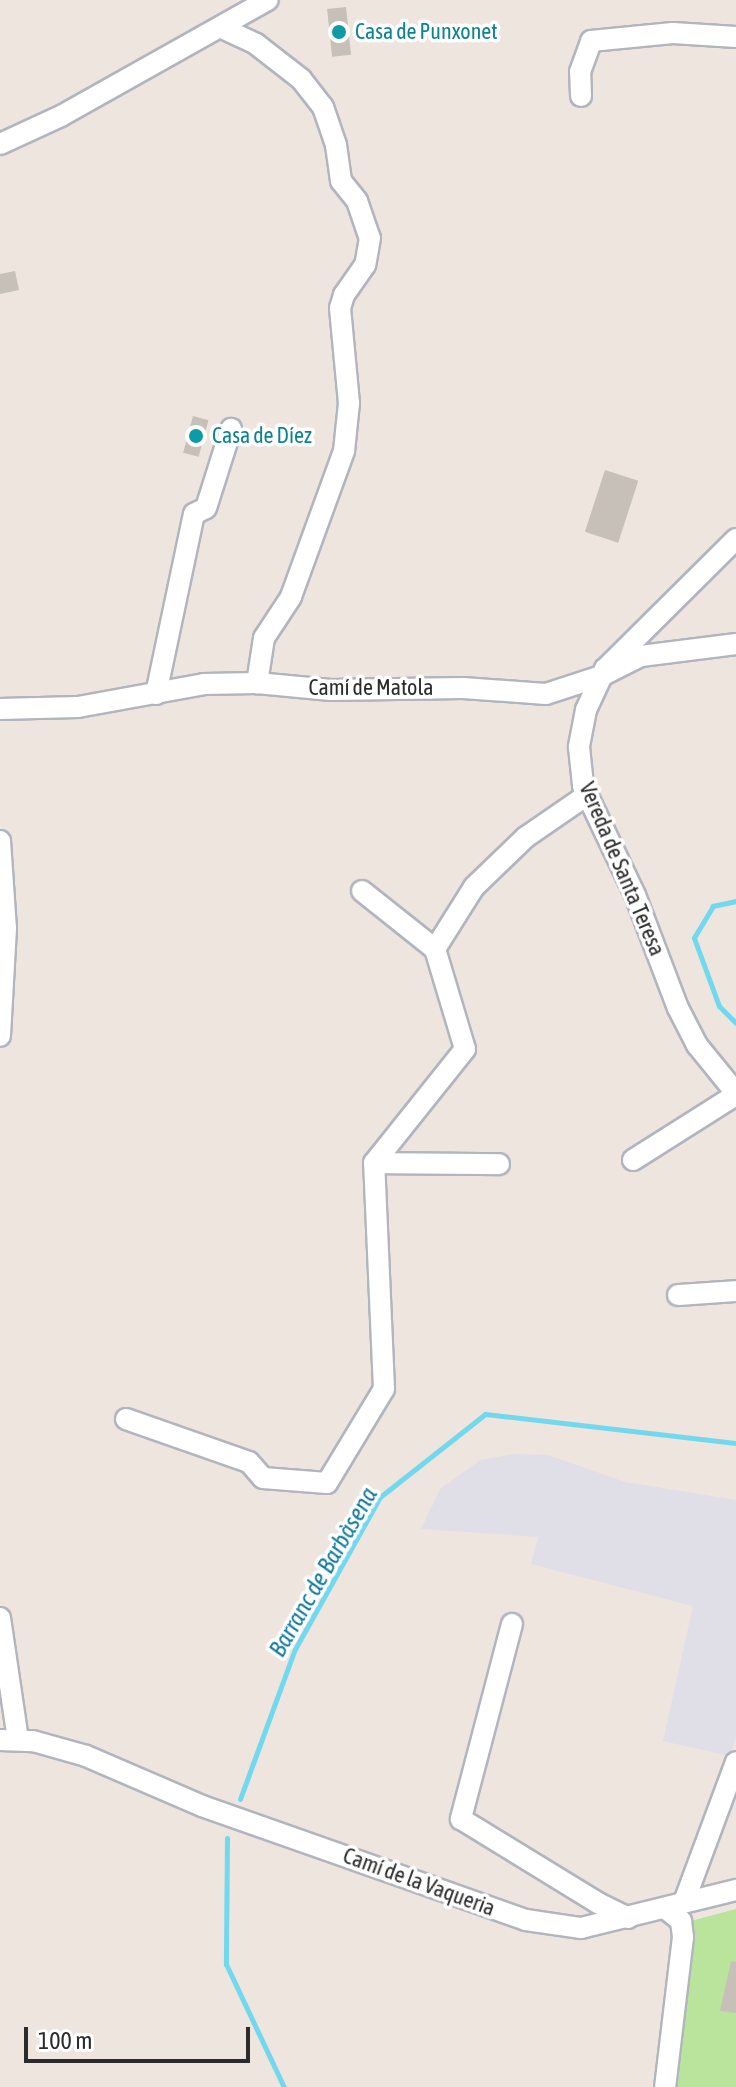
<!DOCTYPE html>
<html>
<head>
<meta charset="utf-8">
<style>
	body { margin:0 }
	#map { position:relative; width:736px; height:2087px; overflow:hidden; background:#ede5de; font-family:"Asap Condensed",sans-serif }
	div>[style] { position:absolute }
	.industrial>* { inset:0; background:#e0dee6 }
	.green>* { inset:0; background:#bae39b }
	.stream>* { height:5px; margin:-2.5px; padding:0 2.5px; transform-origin:2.5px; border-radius:2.5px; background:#72d8ee }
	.building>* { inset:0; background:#c6c0b9; transform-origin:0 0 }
	.roads { filter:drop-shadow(2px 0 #b1b5bf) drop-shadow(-2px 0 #b1b5bf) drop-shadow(0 2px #b1b5bf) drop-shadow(0 -2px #b1b5bf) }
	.minor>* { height:20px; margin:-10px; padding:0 10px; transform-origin:10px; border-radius:10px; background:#fff }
	.dots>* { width:22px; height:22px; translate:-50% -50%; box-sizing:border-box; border:4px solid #fff; border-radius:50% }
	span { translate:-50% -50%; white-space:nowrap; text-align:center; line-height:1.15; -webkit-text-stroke:7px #fff; paint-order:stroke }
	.culture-label { font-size:22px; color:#0d838f }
	.left { translate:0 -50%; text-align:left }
	.street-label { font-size:22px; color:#2b2b2b }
	.water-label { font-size:24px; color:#0e789c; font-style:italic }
	.scale { position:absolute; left:24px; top:2027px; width:226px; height:36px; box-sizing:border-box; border:4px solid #2b2b2b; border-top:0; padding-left:10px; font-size:24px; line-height:28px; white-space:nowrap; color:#2b2b2b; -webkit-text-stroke:6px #fff; paint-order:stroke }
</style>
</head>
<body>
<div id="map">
	<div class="industrial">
		<div style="clip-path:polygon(514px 1454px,548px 1455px,625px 1482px,736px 1500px,736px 1735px,730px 1756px,663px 1741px,693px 1606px,531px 1564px,538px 1537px,421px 1529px,441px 1488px,481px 1460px)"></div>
	</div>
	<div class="green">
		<div style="clip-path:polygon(736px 1909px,736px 2087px,674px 2087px,691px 1921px)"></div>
	</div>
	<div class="stream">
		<div style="left:736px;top:901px;width:24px;rotate:168deg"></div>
		<div style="left:713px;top:906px;width:37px;rotate:121deg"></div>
		<div style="left:694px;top:938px;width:72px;rotate:69.8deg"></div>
		<div style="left:719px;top:1006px;width:24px;rotate:45deg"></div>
		<div style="left:240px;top:1799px;width:160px;rotate:-69.9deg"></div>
		<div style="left:295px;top:1649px;width:174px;rotate:-60.8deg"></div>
		<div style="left:380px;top:1497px;width:134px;rotate:-38.3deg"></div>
		<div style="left:485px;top:1414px;width:253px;rotate:6.6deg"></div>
		<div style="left:227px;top:1838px;width:126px;rotate:90.5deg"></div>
		<div style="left:226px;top:1964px;width:136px;rotate:64.8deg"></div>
	</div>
	<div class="building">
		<div style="left:346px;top:7px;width:48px;height:19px;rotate:84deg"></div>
		<div style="clip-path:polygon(15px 271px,19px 290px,0 294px,0 274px)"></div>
		<div style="left:193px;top:416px;width:16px;height:38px;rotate:15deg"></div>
		<div style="left:605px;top:470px;width:35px;height:65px;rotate:18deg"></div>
		<div style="clip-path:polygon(731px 1961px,736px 1962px,736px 2013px,720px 2011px)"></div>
	</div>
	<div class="roads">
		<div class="minor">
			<div style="left:222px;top:28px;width:38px;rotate:25deg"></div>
			<div style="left:256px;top:44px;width:57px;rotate:37.9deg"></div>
			<div style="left:301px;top:79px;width:36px;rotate:52deg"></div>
			<div style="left:323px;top:107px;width:40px;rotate:71.1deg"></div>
			<div style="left:336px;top:145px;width:36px;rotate:82deg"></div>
			<div style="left:341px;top:181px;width:26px;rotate:51deg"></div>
			<div style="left:357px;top:201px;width:39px;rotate:71deg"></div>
			<div style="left:370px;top:238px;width:27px;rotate:100deg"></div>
			<div style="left:365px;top:265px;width:37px;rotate:125deg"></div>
			<div style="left:344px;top:295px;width:14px;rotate:107deg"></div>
			<div style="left:340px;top:308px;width:95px;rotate:84.6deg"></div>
			<div style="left:349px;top:403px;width:48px;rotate:95.9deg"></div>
			<div style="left:344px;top:451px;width:155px;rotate:110deg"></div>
			<div style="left:291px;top:597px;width:49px;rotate:123.4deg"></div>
			<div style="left:264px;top:638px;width:46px;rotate:98.8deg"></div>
			<div style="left:581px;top:96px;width:24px;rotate:-92deg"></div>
			<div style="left:580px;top:72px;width:33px;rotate:-70deg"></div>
			<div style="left:591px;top:41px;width:82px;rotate:-5.6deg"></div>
			<div style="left:673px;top:33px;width:63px;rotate:3.6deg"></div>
			<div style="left:0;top:144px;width:67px;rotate:-24.7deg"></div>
			<div style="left:61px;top:116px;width:237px;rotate:-29.3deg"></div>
			<div style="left:736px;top:539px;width:185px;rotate:135.2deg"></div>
			<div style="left:605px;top:669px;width:45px;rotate:114.9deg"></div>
			<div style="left:586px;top:710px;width:38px;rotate:101deg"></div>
			<div style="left:579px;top:747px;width:39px;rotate:84deg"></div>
			<div style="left:583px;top:786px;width:121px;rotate:64.5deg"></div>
			<div style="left:635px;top:895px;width:121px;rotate:69.2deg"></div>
			<div style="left:678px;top:1008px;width:42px;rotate:62.8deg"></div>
			<div style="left:697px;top:1045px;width:62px;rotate:50.9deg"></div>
			<div style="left:156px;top:694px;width:184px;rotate:-78.1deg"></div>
			<div style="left:194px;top:514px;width:13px;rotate:-27deg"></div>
			<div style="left:206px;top:508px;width:83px;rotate:-72.4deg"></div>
			<div style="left:0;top:709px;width:78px;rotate:-1.5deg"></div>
			<div style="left:78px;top:707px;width:128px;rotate:-10.3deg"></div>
			<div style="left:204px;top:684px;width:53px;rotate:-1.1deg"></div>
			<div style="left:257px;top:683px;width:74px;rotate:5.4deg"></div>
			<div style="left:331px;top:690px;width:132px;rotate:-0.9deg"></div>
			<div style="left:463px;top:688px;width:83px;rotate:4.1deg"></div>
			<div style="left:546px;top:694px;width:58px;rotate:-18.1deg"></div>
			<div style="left:601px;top:676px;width:45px;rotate:-26.6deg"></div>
			<div style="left:641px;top:656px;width:96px;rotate:-7.2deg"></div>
			<div style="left:0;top:841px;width:87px;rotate:86.1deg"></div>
			<div style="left:6px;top:928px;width:108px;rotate:93.2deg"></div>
			<div style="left:362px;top:891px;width:93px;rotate:38.5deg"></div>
			<div style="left:633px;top:1160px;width:122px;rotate:-32.3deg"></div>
			<div style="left:374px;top:1163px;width:125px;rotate:0.5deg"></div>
			<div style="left:678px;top:1295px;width:58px;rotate:-3.9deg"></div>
			<div style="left:126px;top:1419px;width:130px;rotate:19.3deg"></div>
			<div style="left:249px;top:1462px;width:21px;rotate:49deg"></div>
			<div style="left:263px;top:1478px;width:64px;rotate:4.5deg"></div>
			<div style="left:327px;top:1483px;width:110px;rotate:-58.8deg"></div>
			<div style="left:384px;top:1389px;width:226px;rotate:-92.5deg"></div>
			<div style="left:374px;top:1163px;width:146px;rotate:-51.4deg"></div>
			<div style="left:465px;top:1049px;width:104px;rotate:-106.7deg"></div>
			<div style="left:435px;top:949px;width:73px;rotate:-57.8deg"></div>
			<div style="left:474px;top:887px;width:72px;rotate:-43.9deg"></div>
			<div style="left:526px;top:837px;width:74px;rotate:-34.5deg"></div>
			<div style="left:0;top:1618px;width:123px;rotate:81.6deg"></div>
			<div style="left:512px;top:1624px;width:202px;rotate:104.7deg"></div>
			<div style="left:461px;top:1819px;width:161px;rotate:31.5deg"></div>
			<div style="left:598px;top:1903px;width:34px;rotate:26deg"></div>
			<div style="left:0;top:1740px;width:33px;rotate:2deg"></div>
			<div style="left:33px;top:1741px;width:55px;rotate:15.8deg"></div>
			<div style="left:86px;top:1756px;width:126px;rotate:23.3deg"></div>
			<div style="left:202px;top:1806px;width:343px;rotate:19.4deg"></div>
			<div style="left:526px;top:1920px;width:56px;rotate:8.3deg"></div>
			<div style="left:581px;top:1928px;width:160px;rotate:-13.8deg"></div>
			<div style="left:684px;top:1902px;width:149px;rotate:-69.6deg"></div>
			<div style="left:665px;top:1908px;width:21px;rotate:39deg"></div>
			<div style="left:681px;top:1921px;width:16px;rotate:83deg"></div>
			<div style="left:683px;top:1937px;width:151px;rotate:96.8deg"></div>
		</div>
	</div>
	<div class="dots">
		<div style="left:339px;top:32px;background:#0f9aa8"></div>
		<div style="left:196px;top:436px;background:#0f9aa8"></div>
	</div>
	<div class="culture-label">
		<span class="left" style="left:355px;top:32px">Casa de Punxonet</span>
		<span class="left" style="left:212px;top:436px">Casa de Díez</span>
	</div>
	<div class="street-label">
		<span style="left:371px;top:688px">Camí de Matola</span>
		<span style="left:622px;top:869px;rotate:67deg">Vereda de Santa Teresa</span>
		<span style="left:419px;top:1882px;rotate:20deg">Camí de la Vaqueria</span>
	</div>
	<div class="water-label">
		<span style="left:323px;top:1572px;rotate:-60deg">Barranc de Barbàsena</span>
	</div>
	<div class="scale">100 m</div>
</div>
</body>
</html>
